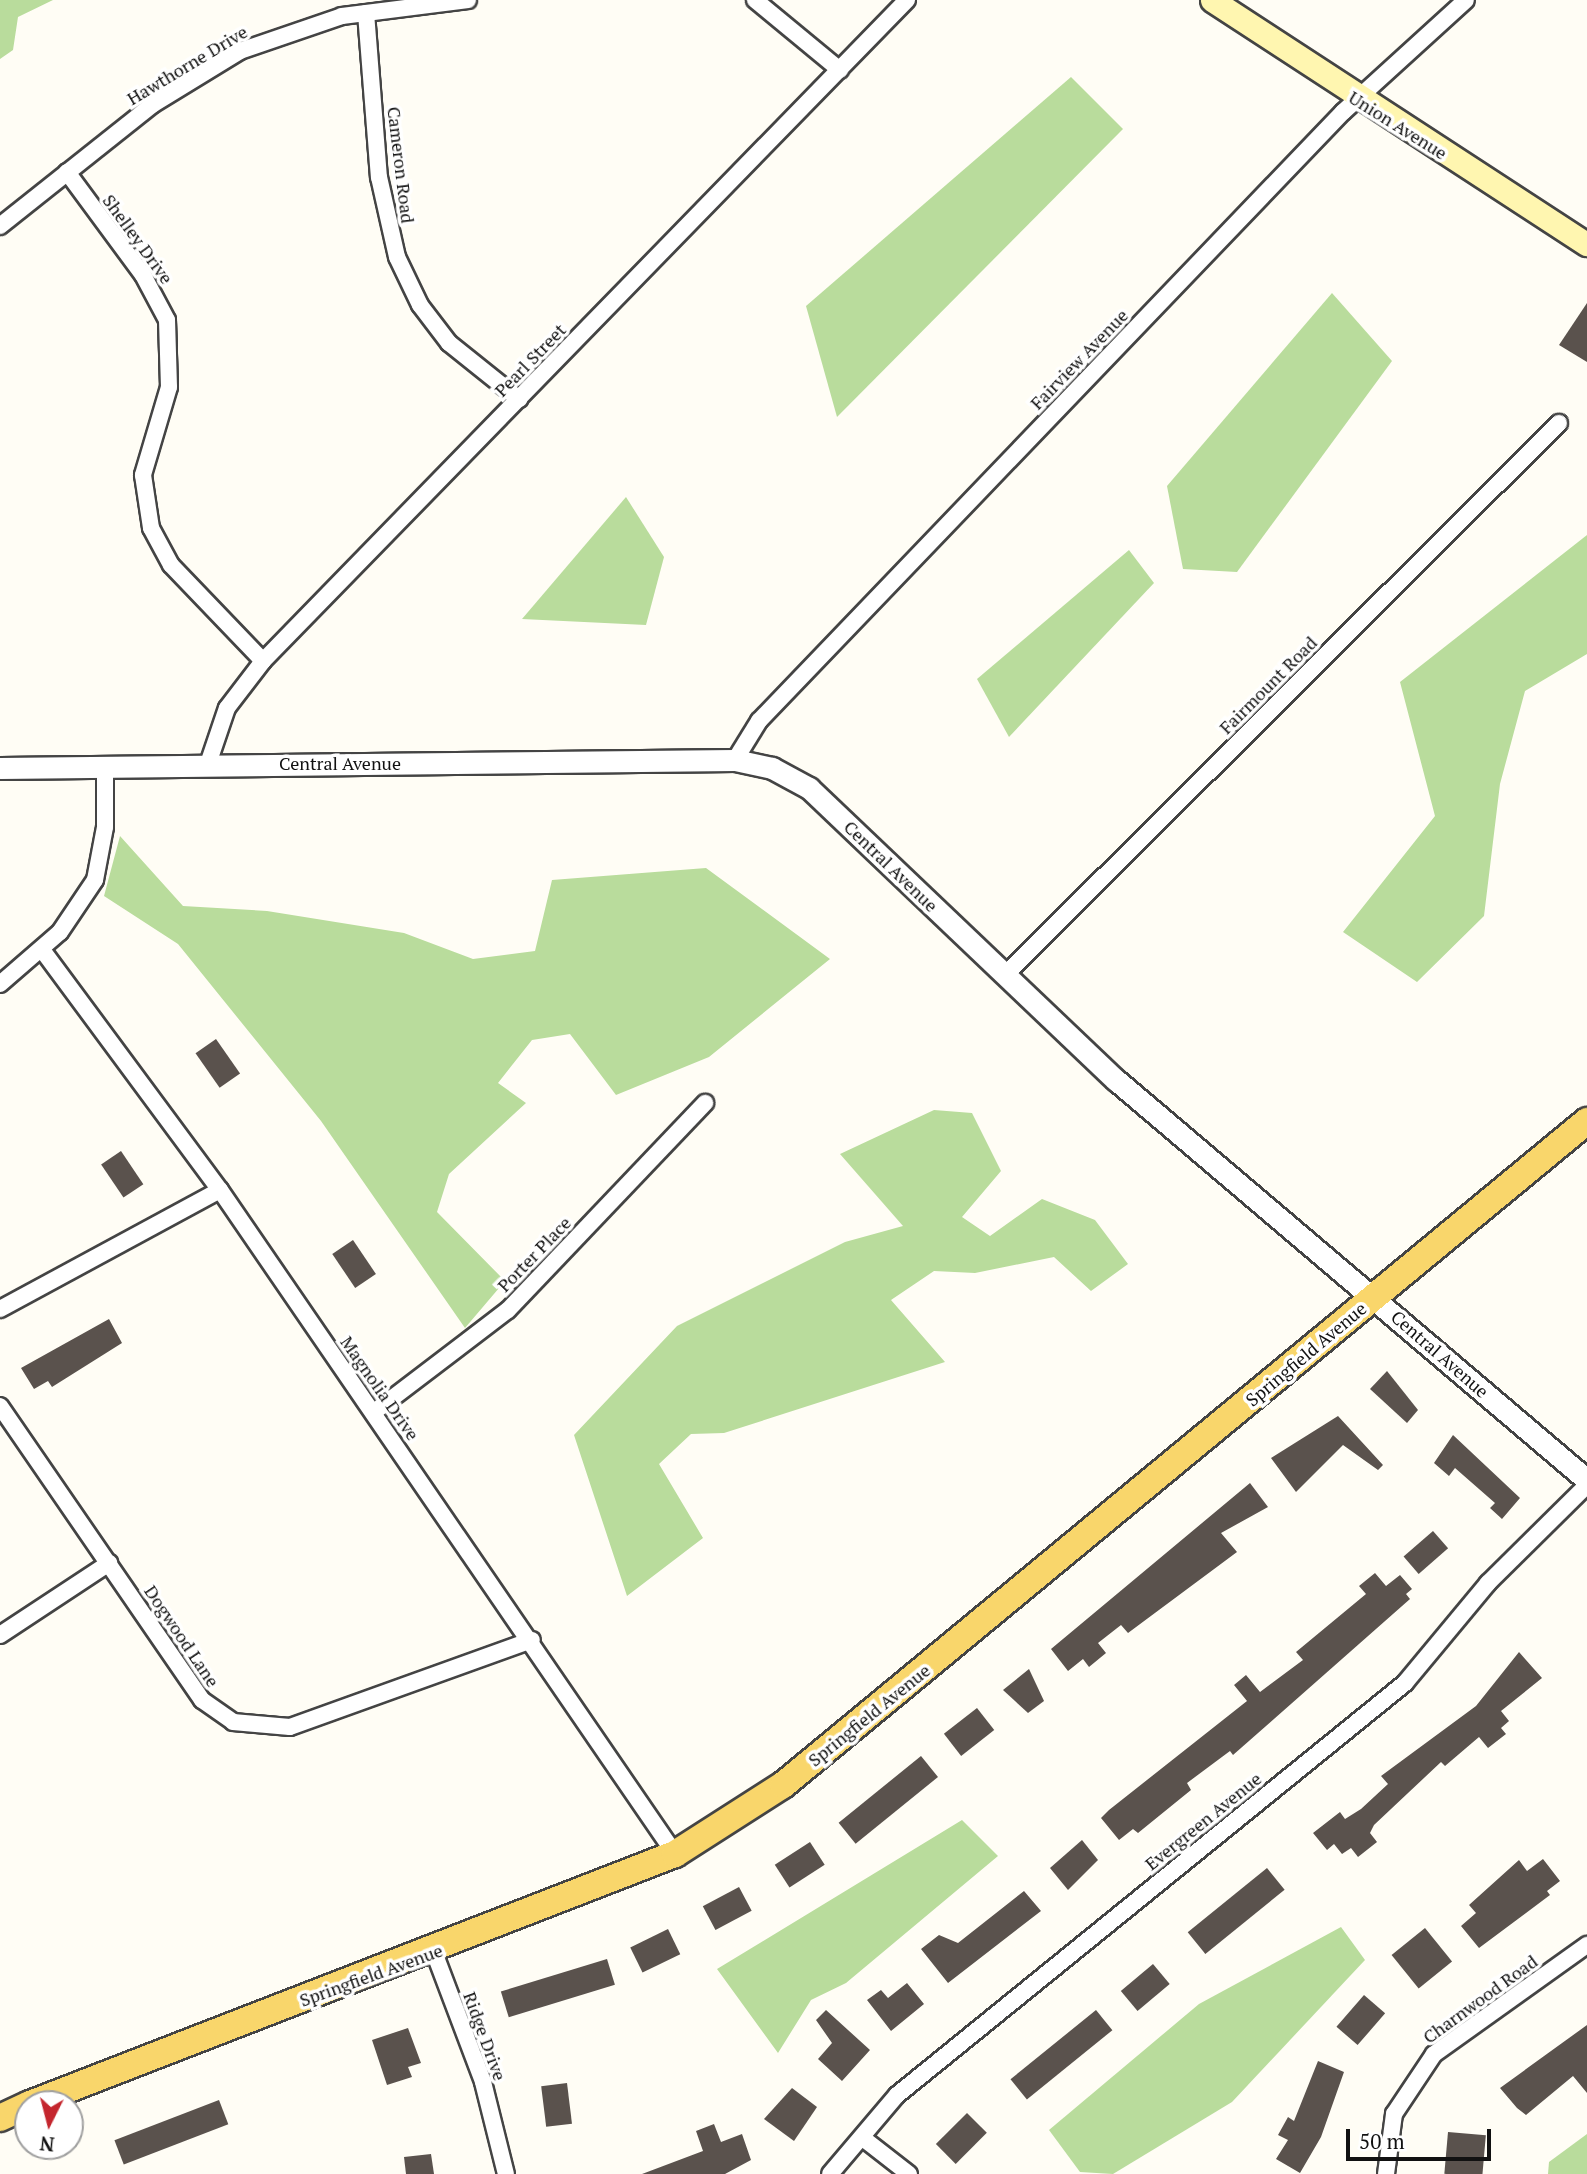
<!DOCTYPE html>
<html>
<head>
<meta charset="utf-8">
<style>
	body { margin:0 }
	#map { position:relative; width:1587px; height:2174px; overflow:hidden; background:#fffdf5; font-family:"PT Serif",serif }
	div>[style] { position:absolute }
	.forest>* { inset:0; background:#b9dc9c }
	.building>* { inset:0; background:#5a524d; transform-origin:0 0 }
	.roads { filter:drop-shadow(2px 0 #444) drop-shadow(-2px 0 #444) drop-shadow(0 2px #444) drop-shadow(0 -2px #444) }
	.minor>* { height:16px; margin:-8px; padding:0 8px; transform-origin:8px; border-radius:8px; background:#fff }
	.tertiary>* { height:21px; margin:-10.5px; padding:0 10.5px; transform-origin:10.5px; border-radius:10.5px; background:#fff }
	.secondary>* { height:23px; margin:-11.5px; padding:0 11.5px; transform-origin:11.5px; border-radius:11.5px; background:#fff6b0 }
	.primary>* { height:26px; margin:-13px; padding:0 13px; transform-origin:13px; border-radius:13px; background:#f9d66b }
	span { translate:-50% -50%; white-space:nowrap; text-align:center; line-height:1.15; -webkit-text-stroke:7px #fff; paint-order:stroke }
	.street-label { font-size:18px; color:#111 }
	.north { position:absolute; left:14px; top:2090px; width:70px; height:70px; box-sizing:border-box; background:#fff; border:2px solid #a0a0a0; border-radius:50%; rotate:186deg; font-size:19px; font-weight:700; line-height:28px; text-align:center; color:#111 }
	.north::after { content:''; display:block; margin:auto; width:24px; height:32px; background:#c4262e; clip-path:polygon(50% 0,100% 100%,50% 72%,0 100%) }
	.scale { position:absolute; left:1346px; top:2129px; width:145px; height:32px; box-sizing:border-box; border:4px solid #111; border-top:0; padding-left:9px; font-size:21px; line-height:24px; white-space:nowrap; color:#111; -webkit-text-stroke:5px #fff; paint-order:stroke }
</style>
</head>
<body>
<div id="map">
	<div class="forest">
		<div style="clip-path:polygon(0 0,53px 0,18px 17px,13px 50px,0 59px)"></div>
		<div style="clip-path:polygon(1071px 77px,1123px 129px,837px 417px,806px 306px)"></div>
		<div style="clip-path:polygon(1332px 293px,1392px 361px,1237px 572px,1183px 569px,1167px 486px)"></div>
		<div style="clip-path:polygon(626px 497px,664px 557px,646px 625px,522px 619px)"></div>
		<div style="clip-path:polygon(1587px 535px,1587px 654px,1525px 691px,1500px 784px,1484px 916px,1417px 982px,1343px 932px,1435px 816px,1400px 682px)"></div>
		<div style="clip-path:polygon(1129px 550px,1154px 583px,1009px 737px,977px 679px)"></div>
		<div style="clip-path:polygon(120px 836px,183px 906px,267px 911px,404px 933px,473px 959px,535px 951px,552px 880px,706px 868px,830px 959px,709px 1057px,616px 1095px,570px 1034px,532px 1040px,498px 1083px,526px 1103px,449px 1174px,437px 1212px,505px 1281px,465px 1328px,321px 1121px,178px 944px,104px 896px)"></div>
		<div style="clip-path:polygon(934px 1110px,972px 1113px,1001px 1171px,962px 1217px,990px 1236px,1042px 1199px,1095px 1220px,1128px 1264px,1091px 1291px,1054px 1257px,975px 1273px,934px 1271px,891px 1300px,945px 1362px,724px 1433px,691px 1434px,659px 1464px,703px 1538px,627px 1596px,574px 1435px,677px 1326px,845px 1242px,903px 1226px,840px 1154px)"></div>
		<div style="clip-path:polygon(962px 1820px,998px 1856px,846px 1983px,811px 2000px,778px 2053px,717px 1969px)"></div>
		<div style="clip-path:polygon(1341px 1927px,1365px 1960px,1232px 2102px,1113px 2174px,1080px 2172px,1049px 2130px,1199px 2004px)"></div>
		<div style="clip-path:polygon(1587px 2134px,1587px 2174px,1548px 2174px,1549px 2162px)"></div>
	</div>
	<div class="building">
		<div style="clip-path:polygon(1587px 303px,1587px 362px,1559px 345px)"></div>
		<div style="left:216px;top:1039px;width:42px;height:25px;rotate:55deg"></div>
		<div style="left:121px;top:1151px;width:40px;height:24px;rotate:56deg"></div>
		<div style="left:353px;top:1240px;width:41px;height:25px;rotate:56deg"></div>
		<div style="clip-path:polygon(109px 1319px,122px 1343px,52px 1387px,48px 1381px,34px 1389px,21px 1368px)"></div>
		<div style="clip-path:polygon(1387px 1371px,1418px 1410px,1407px 1423px,1370px 1389px)"></div>
		<div style="clip-path:polygon(1338px 1416px,1383px 1465px,1378px 1470px,1343px 1445px,1296px 1492px,1271px 1458px)"></div>
		<div style="clip-path:polygon(1453px 1435px,1520px 1498px,1502px 1519px,1490px 1508px,1495px 1503px,1455px 1468px,1449px 1476px,1434px 1463px)"></div>
		<div style="clip-path:polygon(1250px 1483px,1268px 1507px,1221px 1533px,1237px 1552px,1128px 1633px,1121px 1625px,1098px 1643px,1106px 1653px,1089px 1667px,1083px 1659px,1068px 1671px,1051px 1649px)"></div>
		<div style="left:1433px;top:1531px;width:23px;height:39px;rotate:49deg"></div>
		<div style="clip-path:polygon(1375px 1573px,1386px 1586px,1400px 1575px,1412px 1589px,1406px 1594px,1410px 1599px,1233px 1755px,1230px 1751px,1187px 1783px,1191px 1790px,1138px 1833px,1133px 1829px,1119px 1840px,1101px 1818px,1109px 1810px,1247px 1701px,1234px 1685px,1246px 1675px,1260px 1692px,1303px 1660px,1296px 1652px,1366px 1594px,1359px 1586px)"></div>
		<div style="clip-path:polygon(1519px 1652px,1542px 1678px,1501px 1711px,1509px 1721px,1501px 1728px,1506px 1734px,1488px 1748px,1479px 1737px,1445px 1766px,1441px 1762px,1374px 1825px,1370px 1833px,1377px 1842px,1358px 1857px,1351px 1848px,1342px 1854px,1334px 1844px,1327px 1850px,1313px 1833px,1340px 1812px,1345px 1819px,1361px 1809px,1388px 1784px,1381px 1776px,1476px 1706px)"></div>
		<div style="clip-path:polygon(1029px 1669px,1044px 1701px,1028px 1713px,1003px 1690px)"></div>
		<div style="left:977px;top:1708px;width:28px;height:42px;rotate:52deg"></div>
		<div style="left:921px;top:1756px;width:27px;height:106px;rotate:51deg"></div>
		<div style="clip-path:polygon(1082px 1840px,1098px 1860px,1068px 1890px,1050px 1868px)"></div>
		<div style="left:810px;top:1842px;width:27px;height:42px;rotate:57deg"></div>
		<div style="clip-path:polygon(1543px 1859px,1560px 1881px,1547px 1891px,1550px 1895px,1479px 1948px,1461px 1926px,1476px 1913px,1469px 1905px,1519px 1860px,1527px 1871px)"></div>
		<div style="left:1267px;top:1868px;width:28px;height:102px;rotate:51deg"></div>
		<div style="left:739px;top:1887px;width:27px;height:41px;rotate:62deg"></div>
		<div style="clip-path:polygon(1024px 1891px,1041px 1911px,948px 1983px,921px 1949px,939px 1935px,958px 1943px)"></div>
		<div style="left:1425px;top:1928px;width:43px;height:43px;rotate:51deg"></div>
		<div style="left:668px;top:1929px;width:28px;height:42px;rotate:64deg"></div>
		<div style="left:607px;top:1959px;width:27px;height:111px;rotate:73deg"></div>
		<div style="left:1153px;top:1964px;width:26px;height:42px;rotate:50deg"></div>
		<div style="clip-path:polygon(907px 1983px,924px 2004px,891px 2031px,867px 2000px,881px 1990px,888px 1998px)"></div>
		<div style="left:1364px;top:1995px;width:28px;height:42px;rotate:41deg"></div>
		<div style="clip-path:polygon(826px 2010px,870px 2050px,842px 2081px,818px 2059px,832px 2043px,816px 2020px)"></div>
		<div style="left:1096px;top:2010px;width:26px;height:110px;rotate:51deg"></div>
		<div style="clip-path:polygon(1587px 2025px,1587px 2093px,1573px 2076px,1526px 2115px,1517px 2108px,1500px 2088px)"></div>
		<div style="clip-path:polygon(408px 2028px,421px 2063px,408px 2067px,412px 2077px,387px 2085px,372px 2040px)"></div>
		<div style="clip-path:polygon(1318px 2061px,1344px 2072px,1321px 2137px,1300px 2173px,1276px 2159px,1288px 2140px,1278px 2135px,1288px 2117px,1294px 2121px)"></div>
		<div style="left:567px;top:2083px;width:41px;height:26px;rotate:83deg"></div>
		<div style="clip-path:polygon(792px 2088px,817px 2107px,794px 2141px,764px 2119px)"></div>
		<div style="left:219px;top:2100px;width:26px;height:112px;rotate:69deg"></div>
		<div style="left:967px;top:2113px;width:28px;height:44px;rotate:45deg"></div>
		<div style="clip-path:polygon(714px 2124px,721px 2142px,742px 2134px,751px 2160px,725px 2174px,642px 2174px,703px 2151px,696px 2131px)"></div>
		<div style="left:1448px;top:2132px;width:38px;height:42px;rotate:5deg"></div>
		<div style="clip-path:polygon(431px 2154px,434px 2174px,406px 2174px,404px 2157px)"></div>
	</div>
	<div class="roads">
		<div class="minor">
			<div style="left:755px;top:0;width:110px;rotate:39.5deg"></div>
			<div style="left:366px;top:13px;width:165px;rotate:85.5deg"></div>
			<div style="left:379px;top:177px;width:82px;rotate:77.3deg"></div>
			<div style="left:397px;top:257px;width:53px;rotate:64.4deg"></div>
			<div style="left:420px;top:305px;width:48px;rotate:52.7deg"></div>
			<div style="left:449px;top:343px;width:90px;rotate:38.7deg"></div>
			<div style="left:67px;top:172px;width:128px;rotate:53.6deg"></div>
			<div style="left:143px;top:275px;width:51px;rotate:61.9deg"></div>
			<div style="left:167px;top:320px;width:67px;rotate:88.3deg"></div>
			<div style="left:169px;top:387px;width:92px;rotate:106.5deg"></div>
			<div style="left:143px;top:475px;width:54px;rotate:81.4deg"></div>
			<div style="left:151px;top:528px;width:42px;rotate:61.6deg"></div>
			<div style="left:171px;top:565px;width:133px;rotate:46.2deg"></div>
			<div style="left:0;top:226px;width:194px;rotate:-38.5deg"></div>
			<div style="left:152px;top:105px;width:103px;rotate:-31.5deg"></div>
			<div style="left:240px;top:51px;width:108px;rotate:-18.9deg"></div>
			<div style="left:342px;top:16px;width:127px;rotate:-7.2deg"></div>
			<div style="left:735px;top:760px;width:46px;rotate:-58.4deg"></div>
			<div style="left:759px;top:721px;width:844px;rotate:-46.2deg"></div>
			<div style="left:1343px;top:112px;width:166px;rotate:-42.3deg"></div>
			<div style="left:208px;top:764px;width:59px;rotate:-71.3deg"></div>
			<div style="left:227px;top:708px;width:59px;rotate:-52.5deg"></div>
			<div style="left:263px;top:661px;width:923px;rotate:-45.75deg"></div>
			<div style="left:43px;top:951px;width:297px;rotate:53.5deg"></div>
			<div style="left:220px;top:1190px;width:805px;rotate:55.58deg"></div>
			<div style="left:1005px;top:975px;width:782px;rotate:-44.9deg"></div>
			<div style="left:0;top:984px;width:79px;rotate:-40.9deg"></div>
			<div style="left:60px;top:932px;width:63px;rotate:-56.1deg"></div>
			<div style="left:95px;top:880px;width:54px;rotate:-79.3deg"></div>
			<div style="left:105px;top:827px;width:61px;rotate:-90deg"></div>
			<div style="left:0;top:1309px;width:250px;rotate:-28.4deg"></div>
			<div style="left:0;top:1406px;width:357px;rotate:55.5deg"></div>
			<div style="left:202px;top:1700px;width:38px;rotate:35deg"></div>
			<div style="left:233px;top:1722px;width:57px;rotate:5deg"></div>
			<div style="left:290px;top:1727px;width:257px;rotate:-19.8deg"></div>
			<div style="left:374px;top:1412px;width:168px;rotate:-37.3deg"></div>
			<div style="left:508px;top:1310px;width:286px;rotate:-46.4deg"></div>
			<div style="left:0;top:1635px;width:131px;rotate:-33.4deg"></div>
			<div style="left:434px;top:1952px;width:139px;rotate:69.3deg"></div>
			<div style="left:483px;top:2082px;width:95px;rotate:76deg"></div>
			<div style="left:864px;top:2139px;width:57px;rotate:37.9deg"></div>
			<div style="left:830px;top:2174px;width:104px;rotate:-49.7deg"></div>
			<div style="left:897px;top:2095px;width:654px;rotate:-39.04deg"></div>
			<div style="left:1405px;top:1683px;width:130px;rotate:-50.3deg"></div>
			<div style="left:1488px;top:1583px;width:139px;rotate:-44.7deg"></div>
			<div style="left:1386px;top:2174px;width:61px;rotate:-82.4deg"></div>
			<div style="left:1394px;top:2114px;width:72px;rotate:-56.3deg"></div>
			<div style="left:1434px;top:2054px;width:188px;rotate:-35.5deg"></div>
		</div>
		<div class="tertiary">
			<div style="left:0;top:768px;width:735px;rotate:-0.62deg"></div>
			<div style="left:735px;top:760px;width:38px;rotate:12deg"></div>
			<div style="left:772px;top:768px;width:42px;rotate:28.4deg"></div>
			<div style="left:809px;top:788px;width:424px;rotate:43.6deg"></div>
			<div style="left:1116px;top:1080px;width:618px;rotate:40.34deg"></div>
		</div>
		<div class="secondary">
			<div style="left:1212px;top:0;width:447px;rotate:33.1deg"></div>
		</div>
		<div class="primary">
			<div style="left:30px;top:2104px;width:692px;rotate:-21.19deg"></div>
			<div style="left:675px;top:1854px;width:128px;rotate:-32.6deg"></div>
			<div style="left:783px;top:1785px;width:1043px;rotate:-39.55deg"></div>
			<div style="left:0;top:2118px;width:31px;rotate:-25deg"></div>
		</div>
	</div>
	<div class="street-label">
		<span style="left:187px;top:65px;rotate:-31deg">Hawthorne Drive</span>
		<span style="left:1398px;top:125px;rotate:32deg">Union Avenue</span>
		<span style="left:401px;top:165px;rotate:83deg">Cameron Road</span>
		<span style="left:138px;top:239px;rotate:54deg">Shelley Drive</span>
		<span style="left:1079px;top:359px;rotate:-46deg">Fairview Avenue</span>
		<span style="left:530px;top:360px;rotate:-46deg">Pearl Street</span>
		<span style="left:1268px;top:685px;rotate:-45deg">Fairmount Road</span>
		<span style="left:340px;top:763px">Central Avenue</span>
		<span style="left:891px;top:866px;rotate:44deg">Central Avenue</span>
		<span style="left:534px;top:1254px;rotate:-46deg">Porter Place</span>
		<span style="left:1306px;top:1354px;rotate:-40deg">Springfield Avenue</span>
		<span style="left:1440px;top:1354px;rotate:41deg">Central Avenue</span>
		<span style="left:380px;top:1388px;rotate:55deg">Magnolia Drive</span>
		<span style="left:182px;top:1636px;rotate:56deg">Dogwood Lane</span>
		<span style="left:869px;top:1715px;rotate:-39deg">Springfield Avenue</span>
		<span style="left:1203px;top:1821px;rotate:-39deg">Evergreen Avenue</span>
		<span style="left:371px;top:1975px;rotate:-20deg">Springfield Avenue</span>
		<span style="left:1480px;top:1999px;rotate:-36deg">Charnwood Road</span>
		<span style="left:485px;top:2036px;rotate:70deg">Ridge Drive</span>
	</div>
	<div class="north">N</div>
	<div class="scale">50 m</div>
</div>
</body>
</html>
